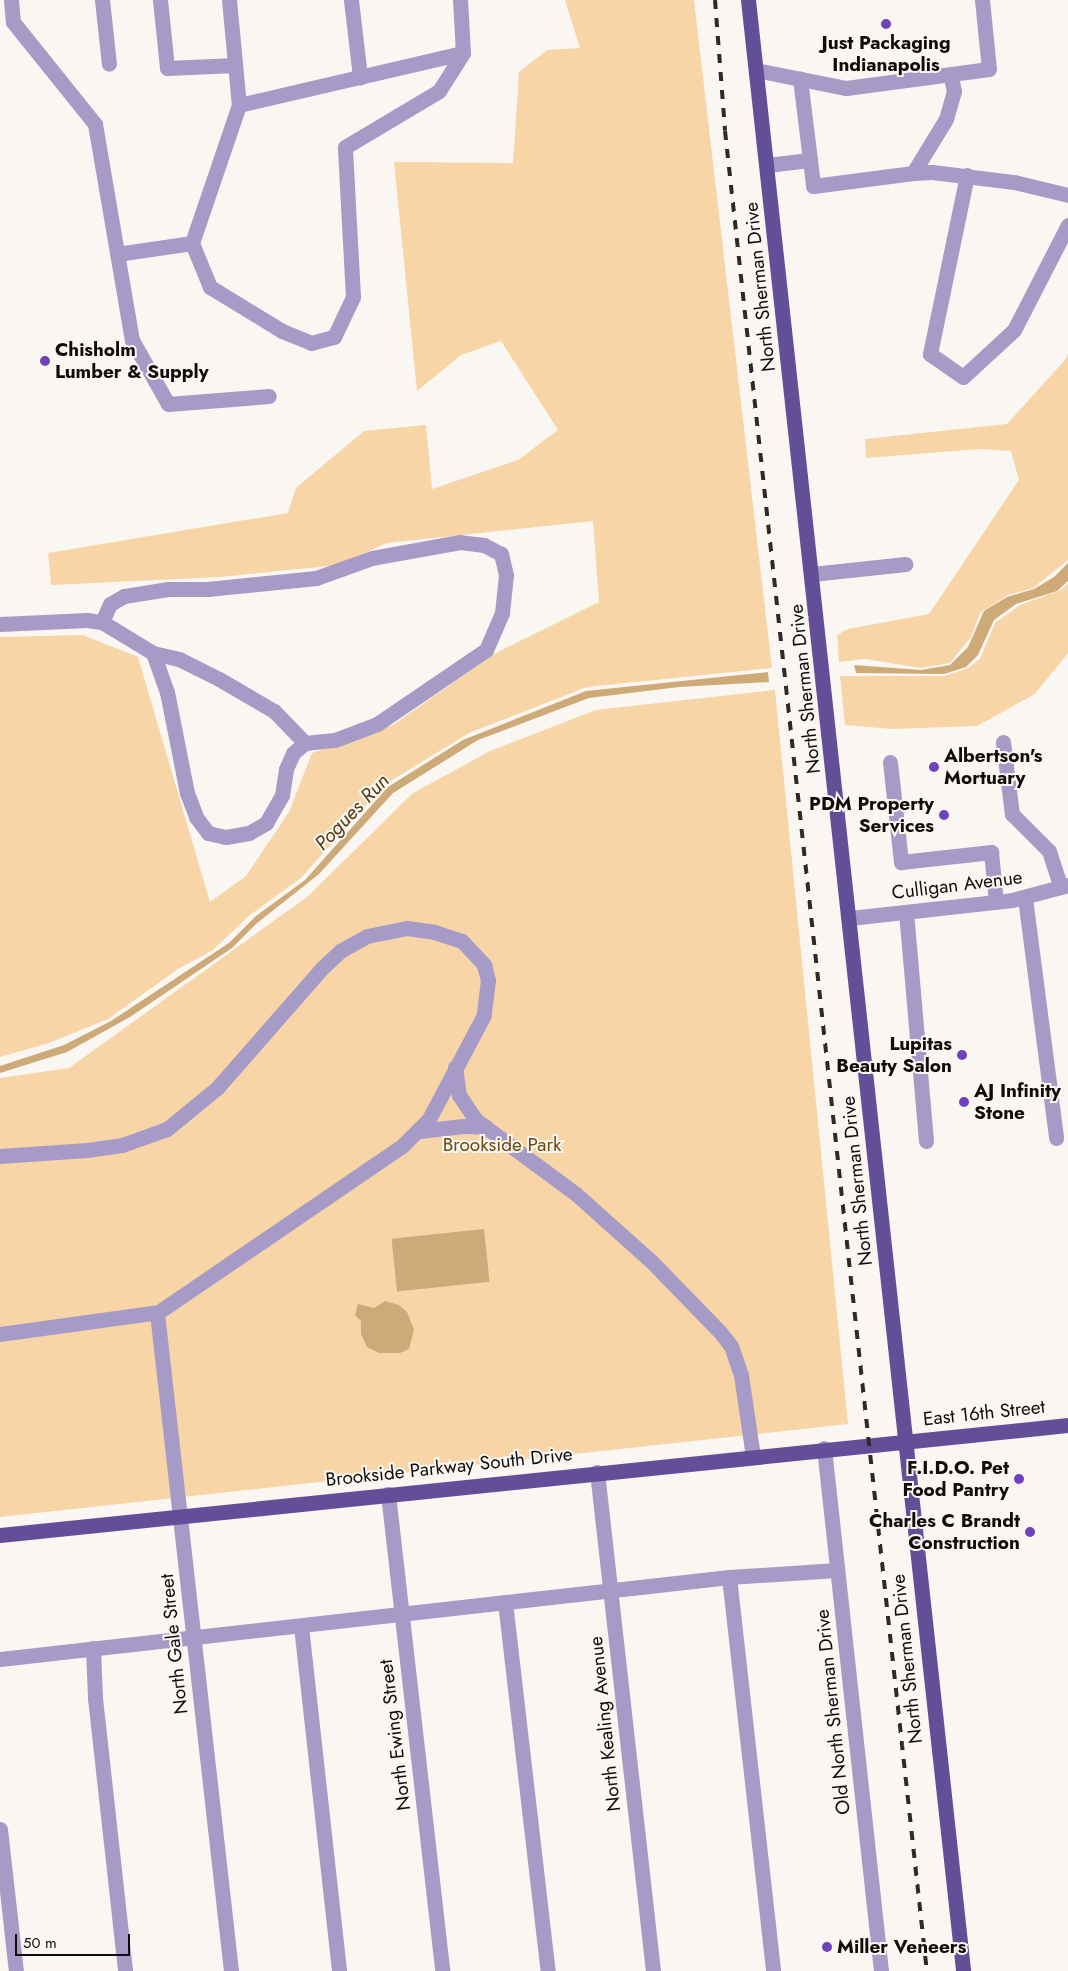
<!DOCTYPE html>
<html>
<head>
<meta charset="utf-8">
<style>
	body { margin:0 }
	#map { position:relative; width:1068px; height:1971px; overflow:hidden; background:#faf6f1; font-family:Jost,sans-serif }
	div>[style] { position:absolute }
	.green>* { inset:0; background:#f7d5a7 }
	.water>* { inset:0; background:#ceaa78; transform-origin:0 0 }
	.minor>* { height:15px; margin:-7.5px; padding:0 7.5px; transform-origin:7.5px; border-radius:7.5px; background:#a69bc6 }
	.major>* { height:15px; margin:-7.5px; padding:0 7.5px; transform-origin:7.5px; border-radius:7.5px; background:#654e98 }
	.rail>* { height:4px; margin-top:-2px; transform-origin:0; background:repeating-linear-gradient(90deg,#2d2b2a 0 9px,transparent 0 18px) }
	.dots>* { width:14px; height:14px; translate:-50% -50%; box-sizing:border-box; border:2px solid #faf6f1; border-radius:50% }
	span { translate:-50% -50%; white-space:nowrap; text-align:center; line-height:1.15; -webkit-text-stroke:4px #faf6f1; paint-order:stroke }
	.poi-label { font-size:19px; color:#0e0d0c; font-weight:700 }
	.left { translate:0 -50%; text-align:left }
	.right { translate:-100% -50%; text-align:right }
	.street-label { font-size:19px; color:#0e0d0c }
	.park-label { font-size:19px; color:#6d490b }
	.water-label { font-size:20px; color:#523911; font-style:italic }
	.scale { position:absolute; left:15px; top:1934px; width:115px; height:22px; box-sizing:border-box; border:2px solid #0e0d0c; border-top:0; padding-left:6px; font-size:15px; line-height:18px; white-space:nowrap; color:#0e0d0c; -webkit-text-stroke:4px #faf6f1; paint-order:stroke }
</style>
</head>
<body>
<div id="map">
	<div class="green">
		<div style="clip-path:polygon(565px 0,694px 0,772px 668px,587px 687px,469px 733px,384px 785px,301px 878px,250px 915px,213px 950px,178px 969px,108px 1019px,49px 1043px,0 1057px,0 637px,83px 635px,138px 657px,210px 902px,246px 876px,289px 812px,312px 753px,393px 725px,494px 654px,599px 602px,593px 521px,387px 543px,338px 565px,220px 577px,51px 585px,48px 553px,288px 513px,296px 488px,364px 431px,426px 425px,432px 489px,518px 460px,558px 430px,501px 341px,461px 355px,417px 391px,394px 162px,513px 163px,519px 72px,547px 50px,580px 48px)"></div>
		<div style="clip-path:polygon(1068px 353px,1068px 560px,1033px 588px,1008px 595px,980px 613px,971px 637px,950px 663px,921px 668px,865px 659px,839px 662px,837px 635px,848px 629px,929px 614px,1019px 480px,1011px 451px,981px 449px,866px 458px,865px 439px,1007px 424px,1065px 360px)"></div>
		<div style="clip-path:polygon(1068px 584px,1068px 653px,1035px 694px,977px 726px,892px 729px,845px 725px,840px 676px,945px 676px,968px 668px,980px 659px,995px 623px,1020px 605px,1061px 590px)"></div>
		<div style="clip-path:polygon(775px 690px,848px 1424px,0 1517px,0 1078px,69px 1068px,307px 897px,413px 793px,490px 751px,596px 710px)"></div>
	</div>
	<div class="water">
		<div style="clip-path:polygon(1068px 563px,1068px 581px,1057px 591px,1016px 604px,994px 620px,978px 655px,966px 667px,944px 674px,856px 673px,854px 665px,921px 670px,950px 665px,968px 647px,984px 611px,1007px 597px,1034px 589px,1054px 577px)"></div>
		<div style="clip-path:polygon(768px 672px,769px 682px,679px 687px,589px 698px,478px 740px,393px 793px,319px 874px,256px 924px,232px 948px,130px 1017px,67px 1052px,0 1073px,0 1066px,64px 1045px,111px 1021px,229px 943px,256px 916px,305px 880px,388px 787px,463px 740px,586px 691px)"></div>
		<div style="left:484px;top:1229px;width:53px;height:93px;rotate:84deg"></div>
		<div style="clip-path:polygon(385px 1301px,399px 1305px,407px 1312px,414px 1330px,409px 1349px,400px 1353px,379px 1353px,367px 1347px,361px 1334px,361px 1321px,355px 1315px,358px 1304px,374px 1308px)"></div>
	</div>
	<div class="minor">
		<div style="left:11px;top:0;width:22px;rotate:85deg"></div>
		<div style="left:13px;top:22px;width:131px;rotate:51.2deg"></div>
		<div style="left:95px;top:124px;width:219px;rotate:80.3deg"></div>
		<div style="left:132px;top:340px;width:73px;rotate:60.6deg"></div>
		<div style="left:168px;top:404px;width:101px;rotate:-4.5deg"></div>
		<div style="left:102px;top:0;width:64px;rotate:83.8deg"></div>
		<div style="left:160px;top:0;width:68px;rotate:84.1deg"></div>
		<div style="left:167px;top:68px;width:68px;rotate:-2.5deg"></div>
		<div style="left:229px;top:0;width:105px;rotate:84.6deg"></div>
		<div style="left:351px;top:0;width:78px;rotate:83.3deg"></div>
		<div style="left:756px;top:70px;width:92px;rotate:11.3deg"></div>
		<div style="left:846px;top:88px;width:144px;rotate:-7.6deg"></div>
		<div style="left:989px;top:69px;width:69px;rotate:-95.8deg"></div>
		<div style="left:810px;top:160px;width:26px;rotate:83deg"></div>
		<div style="left:813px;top:186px;width:101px;rotate:-7.4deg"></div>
		<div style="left:913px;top:173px;width:63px;rotate:-58.6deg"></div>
		<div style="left:946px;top:119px;width:29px;rotate:-74deg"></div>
		<div style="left:954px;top:91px;width:17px;rotate:-103deg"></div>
		<div style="left:767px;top:165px;width:43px;rotate:-6.6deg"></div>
		<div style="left:810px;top:160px;width:82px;rotate:-97deg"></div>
		<div style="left:913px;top:173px;width:19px;rotate:-3deg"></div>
		<div style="left:932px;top:172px;width:83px;rotate:7deg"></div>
		<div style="left:1014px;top:182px;width:56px;rotate:13.5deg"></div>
		<div style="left:967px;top:175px;width:183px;rotate:101.7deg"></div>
		<div style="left:930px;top:354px;width:40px;rotate:34.9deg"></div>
		<div style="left:963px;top:377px;width:69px;rotate:-42.7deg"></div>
		<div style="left:1014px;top:330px;width:118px;rotate:-62.8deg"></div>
		<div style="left:192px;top:243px;width:48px;rotate:67.8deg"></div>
		<div style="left:210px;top:287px;width:84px;rotate:31.4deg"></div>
		<div style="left:282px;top:331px;width:31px;rotate:22deg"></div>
		<div style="left:311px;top:343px;width:24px;rotate:-15deg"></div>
		<div style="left:334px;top:337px;width:44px;rotate:-64.6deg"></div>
		<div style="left:353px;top:297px;width:150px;rotate:-93.1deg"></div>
		<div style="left:345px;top:147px;width:109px;rotate:-30.8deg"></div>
		<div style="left:439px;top:91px;width:45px;rotate:-57.7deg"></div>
		<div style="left:117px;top:254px;width:76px;rotate:-8.3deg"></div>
		<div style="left:192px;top:243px;width:146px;rotate:-71.2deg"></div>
		<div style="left:239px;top:105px;width:230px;rotate:-13.1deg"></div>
		<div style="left:463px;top:53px;width:53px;rotate:-93.2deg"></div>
		<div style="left:812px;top:574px;width:94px;rotate:-6.1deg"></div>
		<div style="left:0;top:624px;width:87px;rotate:-2.6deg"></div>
		<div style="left:87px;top:620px;width:15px;rotate:8deg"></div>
		<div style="left:102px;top:622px;width:60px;rotate:31.3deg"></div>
		<div style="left:153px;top:653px;width:41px;rotate:70.3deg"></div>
		<div style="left:167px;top:692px;width:103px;rotate:78.8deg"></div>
		<div style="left:187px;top:793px;width:26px;rotate:69deg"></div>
		<div style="left:196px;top:817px;width:20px;rotate:53deg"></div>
		<div style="left:208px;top:833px;width:18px;rotate:13deg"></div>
		<div style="left:226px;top:837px;width:23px;rotate:-10deg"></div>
		<div style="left:249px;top:833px;width:20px;rotate:-30deg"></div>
		<div style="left:266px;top:823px;width:32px;rotate:-60deg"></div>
		<div style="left:282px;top:795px;width:26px;rotate:-81deg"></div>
		<div style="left:286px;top:769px;width:17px;rotate:-66deg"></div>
		<div style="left:293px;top:753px;width:16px;rotate:-40deg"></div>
		<div style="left:305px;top:743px;width:30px;rotate:-6deg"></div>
		<div style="left:335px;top:740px;width:45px;rotate:-20.9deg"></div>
		<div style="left:377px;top:724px;width:132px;rotate:-34.2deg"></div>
		<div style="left:486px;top:650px;width:40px;rotate:-66.6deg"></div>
		<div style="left:502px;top:613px;width:38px;rotate:-84deg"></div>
		<div style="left:506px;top:575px;width:22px;rotate:-103deg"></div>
		<div style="left:501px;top:554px;width:19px;rotate:-152deg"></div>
		<div style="left:484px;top:545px;width:24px;rotate:-173deg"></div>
		<div style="left:460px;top:542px;width:89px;rotate:169.7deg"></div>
		<div style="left:372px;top:558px;width:59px;rotate:160.3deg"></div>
		<div style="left:316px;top:578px;width:109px;rotate:174.2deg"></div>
		<div style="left:208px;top:589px;width:40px;rotate:180deg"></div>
		<div style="left:168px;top:589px;width:45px;rotate:171deg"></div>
		<div style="left:124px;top:596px;width:16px;rotate:150deg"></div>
		<div style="left:110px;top:604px;width:20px;rotate:114deg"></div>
		<div style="left:153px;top:653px;width:27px;rotate:13deg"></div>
		<div style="left:179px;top:659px;width:45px;rotate:26.6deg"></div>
		<div style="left:219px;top:679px;width:64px;rotate:30.2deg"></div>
		<div style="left:274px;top:711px;width:45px;rotate:45.9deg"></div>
		<div style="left:1003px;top:742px;width:73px;rotate:82.9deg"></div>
		<div style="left:1012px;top:814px;width:52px;rotate:45deg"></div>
		<div style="left:1049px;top:851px;width:38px;rotate:72deg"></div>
		<div style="left:890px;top:762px;width:101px;rotate:83.7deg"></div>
		<div style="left:901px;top:862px;width:91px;rotate:-6.3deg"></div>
		<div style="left:991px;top:852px;width:50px;rotate:84.3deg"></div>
		<div style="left:1025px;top:898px;width:242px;rotate:82.6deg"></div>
		<div style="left:906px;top:912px;width:230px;rotate:85deg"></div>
		<div style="left:850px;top:918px;width:163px;rotate:-6.3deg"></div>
		<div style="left:1012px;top:900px;width:58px;rotate:-15deg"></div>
		<div style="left:455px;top:1067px;width:28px;rotate:82deg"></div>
		<div style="left:459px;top:1095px;width:30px;rotate:56deg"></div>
		<div style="left:476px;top:1120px;width:124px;rotate:36.5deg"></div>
		<div style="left:576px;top:1194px;width:101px;rotate:41.8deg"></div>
		<div style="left:651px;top:1261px;width:99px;rotate:45.8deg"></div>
		<div style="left:720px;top:1332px;width:18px;rotate:52deg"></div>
		<div style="left:731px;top:1346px;width:31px;rotate:71deg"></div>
		<div style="left:741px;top:1375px;width:82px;rotate:81.6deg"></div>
		<div style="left:420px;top:1131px;width:43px;rotate:-6.6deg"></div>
		<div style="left:463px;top:1126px;width:23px;rotate:2deg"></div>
		<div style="left:0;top:1156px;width:87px;rotate:-3.9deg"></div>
		<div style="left:87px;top:1150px;width:35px;rotate:-8deg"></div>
		<div style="left:122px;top:1145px;width:48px;rotate:-19.6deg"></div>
		<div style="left:167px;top:1129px;width:65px;rotate:-39.4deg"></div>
		<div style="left:217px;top:1088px;width:159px;rotate:-48.8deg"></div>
		<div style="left:322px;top:968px;width:25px;rotate:-43deg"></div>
		<div style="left:340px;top:951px;width:31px;rotate:-29deg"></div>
		<div style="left:367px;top:936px;width:41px;rotate:-11.3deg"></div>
		<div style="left:407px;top:928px;width:27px;rotate:8deg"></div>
		<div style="left:434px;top:932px;width:29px;rotate:18deg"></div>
		<div style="left:462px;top:941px;width:33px;rotate:47deg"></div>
		<div style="left:484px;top:965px;width:16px;rotate:75deg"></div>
		<div style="left:488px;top:980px;width:35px;rotate:97deg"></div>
		<div style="left:484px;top:1015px;width:118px;rotate:117.9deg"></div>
		<div style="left:429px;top:1119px;width:38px;rotate:135deg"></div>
		<div style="left:402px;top:1146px;width:294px;rotate:145.7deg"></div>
		<div style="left:159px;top:1312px;width:161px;rotate:172.1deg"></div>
		<div style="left:157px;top:1313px;width:662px;rotate:83.58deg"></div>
		<div style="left:824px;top:1448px;width:526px;rotate:83.78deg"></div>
		<div style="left:597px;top:1472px;width:502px;rotate:83.6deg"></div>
		<div style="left:388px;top:1494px;width:480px;rotate:83.5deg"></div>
		<div style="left:729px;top:1577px;width:396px;rotate:83.6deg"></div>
		<div style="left:505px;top:1602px;width:371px;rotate:83.4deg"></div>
		<div style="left:301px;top:1626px;width:347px;rotate:83.7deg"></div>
		<div style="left:93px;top:1648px;width:50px;rotate:87.7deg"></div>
		<div style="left:95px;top:1698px;width:275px;rotate:83.7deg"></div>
		<div style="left:0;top:1659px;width:734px;rotate:-6.42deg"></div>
		<div style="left:729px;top:1577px;width:108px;rotate:-3.7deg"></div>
		<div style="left:0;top:1829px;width:143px;rotate:83.6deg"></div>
	</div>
	<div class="major">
		<div style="left:748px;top:0;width:1983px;rotate:83.77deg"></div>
		<div style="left:0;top:1535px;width:1074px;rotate:-5.88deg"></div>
	</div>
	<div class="rail">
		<div style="left:715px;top:0;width:131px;rotate:85.6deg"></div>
		<div style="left:725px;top:131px;width:1851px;rotate:83.74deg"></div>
	</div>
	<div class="dots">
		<div style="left:886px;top:24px;background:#6e42ba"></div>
		<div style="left:45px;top:361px;background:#6e42ba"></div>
		<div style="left:934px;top:767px;background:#6e42ba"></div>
		<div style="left:944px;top:815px;background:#6e42ba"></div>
		<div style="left:962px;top:1055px;background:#6e42ba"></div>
		<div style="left:964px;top:1102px;background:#6e42ba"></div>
		<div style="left:1019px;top:1479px;background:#6e42ba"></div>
		<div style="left:1030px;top:1532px;background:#6e42ba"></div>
		<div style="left:827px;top:1947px;background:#6e42ba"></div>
	</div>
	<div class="poi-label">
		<span style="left:886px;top:54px">Just Packaging<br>Indianapolis</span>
		<span class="left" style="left:55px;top:361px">Chisholm<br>Lumber &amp; Supply</span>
		<span class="left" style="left:944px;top:767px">Albertson's<br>Mortuary</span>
		<span class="right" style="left:934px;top:815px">PDM Property<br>Services</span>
		<span class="right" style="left:952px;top:1055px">Lupitas<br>Beauty Salon</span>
		<span class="left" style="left:974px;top:1102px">AJ Infinity<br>Stone</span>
		<span class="right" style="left:1009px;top:1479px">F.I.D.O. Pet<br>Food Pantry</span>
		<span class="right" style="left:1020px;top:1532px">Charles C Brandt<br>Construction</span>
		<span class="left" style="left:837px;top:1947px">Miller Veneers</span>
	</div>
	<div class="street-label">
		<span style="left:760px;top:287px;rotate:-96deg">North Sherman Drive</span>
		<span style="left:805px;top:689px;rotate:-96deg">North Sherman Drive</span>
		<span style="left:957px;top:885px;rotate:-7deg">Culligan Avenue</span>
		<span style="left:857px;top:1181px;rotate:-96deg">North Sherman Drive</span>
		<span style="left:984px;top:1413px;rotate:-6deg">East 16th Street</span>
		<span style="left:449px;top:1467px;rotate:-6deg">Brookside Parkway South Drive</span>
		<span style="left:174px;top:1644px;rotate:-96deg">North Gale Street</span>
		<span style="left:907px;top:1659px;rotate:-96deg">North Sherman Drive</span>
		<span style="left:833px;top:1712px;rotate:-96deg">Old North Sherman Drive</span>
		<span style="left:605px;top:1724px;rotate:-96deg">North Kealing Avenue</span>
		<span style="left:395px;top:1735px;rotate:-97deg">North Ewing Street</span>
	</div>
	<div class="park-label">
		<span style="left:502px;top:1145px">Brookside Park</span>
	</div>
	<div class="water-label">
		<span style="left:352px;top:812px;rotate:-46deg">Pogues Run</span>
	</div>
	<div class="scale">50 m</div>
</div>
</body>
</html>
